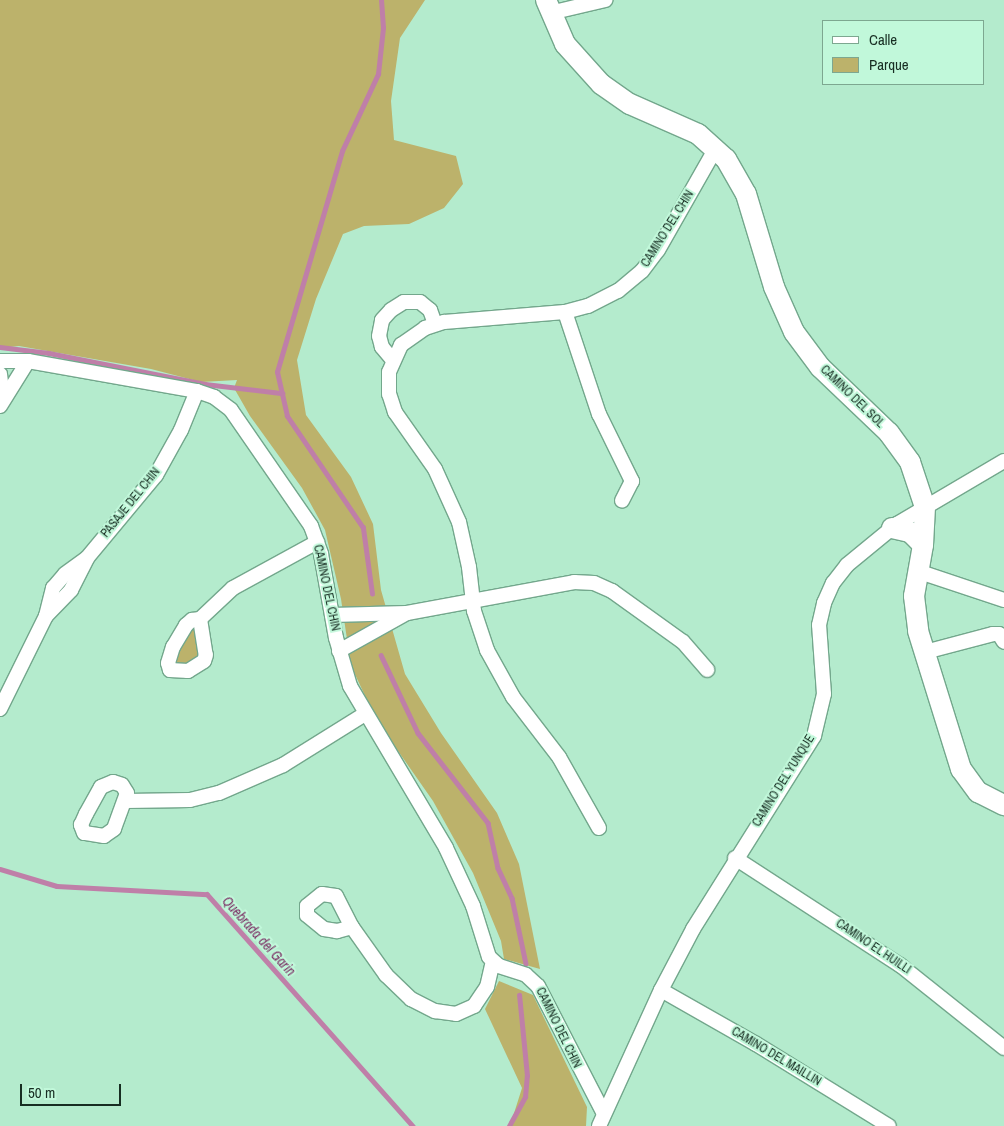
<!DOCTYPE html>
<html>
<head>
<meta charset="utf-8">
<style>
	body { margin:0 }
	#map { position:relative; width:1004px; height:1126px; overflow:hidden; background:#b4ebcd; font-family:"Archivo Narrow",sans-serif }
	div>[style] { position:absolute }
	.green>* { inset:0; background:#bcb26b }
	.stream>* { height:4.5px; margin:-2.25px; padding:0 2.25px; transform-origin:2.25px; border-radius:2.25px; background:#bf7fa8 }
	.roads { filter:drop-shadow(1px 0 #73a78c) drop-shadow(-1px 0 #73a78c) drop-shadow(0 1px #73a78c) drop-shadow(0 -1px #73a78c) }
	.street>* { height:14px; margin:-7px; padding:0 7px; transform-origin:7px; border-radius:7px; background:#fff }
	.secondary>* { height:20px; margin:-10px; padding:0 10px; transform-origin:10px; border-radius:10px; background:#fff }
	span { translate:-50% -50%; white-space:nowrap; text-align:center; line-height:1.15; -webkit-text-stroke:4px #c1f8da; paint-order:stroke }
	.street-label { font-size:12px; color:#172d22 }
	.water-label { font-size:14px; color:#7a2d63; font-style:italic }
	.legend { position:absolute; left:822px; top:20px; width:162px; height:65px; box-sizing:border-box; background:#c1f8da; border:1px solid #7da790; margin:0; padding:6px 9px; list-style:none; font-size:15px; color:#172d22 }
	.legend li { display:flex; align-items:center; gap:10px; height:25px }
	.legend b { width:25px; border:1px solid #7da790 }
	.scale { position:absolute; left:20px; top:1084px; width:101px; height:22px; box-sizing:border-box; border:2px solid #172d22; border-top:0; padding-left:6px; font-size:15px; line-height:18px; white-space:nowrap; color:#172d22; -webkit-text-stroke:4px #c1f8da; paint-order:stroke }
</style>
</head>
<body>
<div id="map">
	<div class="green">
		<div style="clip-path:polygon(0 0,425px 0,400px 38px,391px 101px,394px 140px,456px 156px,463px 184px,444px 208px,409px 224px,364px 226px,343px 234px,316px 299px,297px 360px,306px 415px,351px 477px,373px 524px,381px 590px,405px 674px,441px 733px,497px 813px,519px 864px,540px 969px,504px 959px,501px 941px,473px 873px,433px 801px,377px 721px,351px 666px,341px 599px,325px 530px,302px 488px,250px 416px,234px 388px,237px 380px,201px 382px,151px 369px,19px 346px,0 348px)"></div>
		<div style="clip-path:polygon(189px 626px,196px 626px,201px 659px,182px 666px,173px 659px)"></div>
		<div style="clip-path:polygon(499px 981px,533px 995px,587px 1107px,586px 1126px,510px 1126px,522px 1088px,485px 1009px)"></div>
	</div>
	<div class="stream">
		<div style="left:0;top:347px;width:49px;rotate:7deg"></div>
		<div style="left:49px;top:353px;width:159px;rotate:11.2deg"></div>
		<div style="left:205px;top:384px;width:78px;rotate:6.7deg"></div>
		<div style="left:372px;top:594px;width:67px;rotate:-97.8deg"></div>
		<div style="left:363px;top:528px;width:135px;rotate:-124.2deg"></div>
		<div style="left:287px;top:416px;width:45px;rotate:-102.8deg"></div>
		<div style="left:277px;top:372px;width:230px;rotate:-73.6deg"></div>
		<div style="left:342px;top:151px;width:85px;rotate:-64.9deg"></div>
		<div style="left:378px;top:74px;width:46px;rotate:-83.8deg"></div>
		<div style="left:383px;top:28px;width:28px;rotate:-94deg"></div>
		<div style="left:381px;top:655px;width:86px;rotate:64.6deg"></div>
		<div style="left:418px;top:733px;width:114px;rotate:52.1deg"></div>
		<div style="left:488px;top:823px;width:46px;rotate:77.5deg"></div>
		<div style="left:498px;top:868px;width:33px;rotate:65deg"></div>
		<div style="left:512px;top:898px;width:67px;rotate:78deg"></div>
		<div style="left:0;top:869px;width:59px;rotate:16.6deg"></div>
		<div style="left:57px;top:886px;width:150px;rotate:3.1deg"></div>
		<div style="left:207px;top:894px;width:310px;rotate:48.4deg"></div>
		<div style="left:509px;top:1126px;width:33px;rotate:-61deg"></div>
		<div style="left:525px;top:1097px;width:21px;rotate:-85deg"></div>
		<div style="left:527px;top:1076px;width:81px;rotate:-95.6deg"></div>
	</div>
	<div class="roads">
		<div class="street">
			<div style="left:550px;top:13px;width:57px;rotate:-13.3deg"></div>
			<div style="left:565px;top:312px;width:108px;rotate:71.6deg"></div>
			<div style="left:599px;top:414px;width:75px;rotate:63.8deg"></div>
			<div style="left:632px;top:481px;width:22px;rotate:117deg"></div>
			<div style="left:392px;top:359px;width:16px;rotate:-130deg"></div>
			<div style="left:382px;top:347px;width:11px;rotate:-105deg"></div>
			<div style="left:379px;top:336px;width:16px;rotate:-79deg"></div>
			<div style="left:382px;top:320px;width:13px;rotate:-48deg"></div>
			<div style="left:391px;top:310px;width:15px;rotate:-32deg"></div>
			<div style="left:404px;top:302px;width:16px"></div>
			<div style="left:420px;top:302px;width:13px;rotate:39deg"></div>
			<div style="left:430px;top:310px;width:15px;rotate:70deg"></div>
			<div style="left:0;top:361px;width:28px"></div>
			<div style="left:28px;top:361px;width:172px;rotate:10.1deg"></div>
			<div style="left:197px;top:391px;width:18px;rotate:19deg"></div>
			<div style="left:214px;top:397px;width:21px;rotate:37deg"></div>
			<div style="left:231px;top:410px;width:141px;rotate:55.4deg"></div>
			<div style="left:311px;top:526px;width:30px;rotate:70deg"></div>
			<div style="left:321px;top:554px;width:85px;rotate:79.9deg"></div>
			<div style="left:336px;top:638px;width:50px;rotate:73.7deg"></div>
			<div style="left:350px;top:686px;width:188px;rotate:59.3deg"></div>
			<div style="left:446px;top:848px;width:64px;rotate:65deg"></div>
			<div style="left:473px;top:906px;width:53px;rotate:72.6deg"></div>
			<div style="left:489px;top:957px;width:13px;rotate:42deg"></div>
			<div style="left:499px;top:966px;width:28px;rotate:18deg"></div>
			<div style="left:526px;top:975px;width:16px;rotate:43deg"></div>
			<div style="left:538px;top:986px;width:144px;rotate:62.7deg"></div>
			<div style="left:0;top:374px;width:24px;rotate:83deg"></div>
			<div style="left:0;top:406px;width:53px;rotate:-58.1deg"></div>
			<div style="left:917px;top:571px;width:92px;rotate:18.4deg"></div>
			<div style="left:332px;top:615px;width:75px;rotate:-1.5deg"></div>
			<div style="left:407px;top:613px;width:170px;rotate:-10.5deg"></div>
			<div style="left:574px;top:582px;width:20px;rotate:3deg"></div>
			<div style="left:594px;top:583px;width:20px;rotate:24deg"></div>
			<div style="left:612px;top:591px;width:87px;rotate:35.7deg"></div>
			<div style="left:683px;top:642px;width:37px;rotate:49deg"></div>
			<div style="left:46px;top:616px;width:36px;rotate:-46deg"></div>
			<div style="left:71px;top:590px;width:36px;rotate:-63deg"></div>
			<div style="left:87px;top:558px;width:108px;rotate:-50.3deg"></div>
			<div style="left:156px;top:475px;width:51px;rotate:-60.9deg"></div>
			<div style="left:181px;top:430px;width:42px;rotate:-67.7deg"></div>
			<div style="left:200px;top:619px;width:36px;rotate:81deg"></div>
			<div style="left:206px;top:655px;width:6px;rotate:108deg"></div>
			<div style="left:204px;top:661px;width:19px;rotate:148deg"></div>
			<div style="left:188px;top:671px;width:18px;rotate:-177deg"></div>
			<div style="left:170px;top:670px;width:7px;rotate:-106deg"></div>
			<div style="left:168px;top:663px;width:17px;rotate:-73deg"></div>
			<div style="left:173px;top:647px;width:26px;rotate:-59deg"></div>
			<div style="left:186px;top:625px;width:8px;rotate:-40deg"></div>
			<div style="left:192px;top:620px;width:8px;rotate:-7deg"></div>
			<div style="left:200px;top:619px;width:45px;rotate:-43.2deg"></div>
			<div style="left:233px;top:588px;width:96px;rotate:-28.7deg"></div>
			<div style="left:339px;top:651px;width:78px;rotate:-29.2deg"></div>
			<div style="left:925px;top:652px;width:70px;rotate:-14.8deg"></div>
			<div style="left:993px;top:634px;width:6px"></div>
			<div style="left:999px;top:634px;width:9px;rotate:58deg"></div>
			<div style="left:0;top:709px;width:104px;rotate:-63.7deg"></div>
			<div style="left:46px;top:616px;width:29px;rotate:-76deg"></div>
			<div style="left:53px;top:588px;width:18px;rotate:-49deg"></div>
			<div style="left:65px;top:574px;width:26px;rotate:-36deg"></div>
			<div style="left:113px;top:782px;width:9px;rotate:18deg"></div>
			<div style="left:122px;top:785px;width:9px;rotate:58deg"></div>
			<div style="left:127px;top:793px;width:38px;rotate:110deg"></div>
			<div style="left:114px;top:829px;width:12px;rotate:145deg"></div>
			<div style="left:104px;top:836px;width:20px;rotate:-171deg"></div>
			<div style="left:84px;top:833px;width:9px;rotate:-111deg"></div>
			<div style="left:81px;top:825px;width:12px;rotate:-66deg"></div>
			<div style="left:86px;top:814px;width:31px;rotate:-61deg"></div>
			<div style="left:101px;top:787px;width:13px;rotate:-23deg"></div>
			<div style="left:126px;top:801px;width:64px;rotate:-0.9deg"></div>
			<div style="left:190px;top:800px;width:30px;rotate:-14deg"></div>
			<div style="left:219px;top:793px;width:70px;rotate:-23.6deg"></div>
			<div style="left:283px;top:765px;width:97px;rotate:-31.9deg"></div>
			<div style="left:599px;top:828px;width:81px;rotate:-119.4deg"></div>
			<div style="left:559px;top:757px;width:76px;rotate:-127.5deg"></div>
			<div style="left:513px;top:697px;width:54px;rotate:-119deg"></div>
			<div style="left:487px;top:650px;width:41px;rotate:-108.4deg"></div>
			<div style="left:474px;top:611px;width:44px;rotate:-96.5deg"></div>
			<div style="left:469px;top:567px;width:46px;rotate:-102.5deg"></div>
			<div style="left:459px;top:522px;width:58px;rotate:-114.4deg"></div>
			<div style="left:435px;top:469px;width:70px;rotate:-125.1deg"></div>
			<div style="left:395px;top:412px;width:19px;rotate:-108deg"></div>
			<div style="left:389px;top:394px;width:22px;rotate:-90deg"></div>
			<div style="left:389px;top:372px;width:30px;rotate:-66deg"></div>
			<div style="left:401px;top:345px;width:29px;rotate:-35deg"></div>
			<div style="left:425px;top:328px;width:20px;rotate:-18deg"></div>
			<div style="left:444px;top:322px;width:121px;rotate:-4.7deg"></div>
			<div style="left:565px;top:312px;width:24px;rotate:-15deg"></div>
			<div style="left:588px;top:306px;width:34px;rotate:-27deg"></div>
			<div style="left:618px;top:291px;width:31px;rotate:-40deg"></div>
			<div style="left:642px;top:271px;width:26px;rotate:-53deg"></div>
			<div style="left:658px;top:250px;width:117px;rotate:-60.4deg"></div>
			<div style="left:735px;top:858px;width:197px;rotate:33deg"></div>
			<div style="left:900px;top:965px;width:133px;rotate:38.6deg"></div>
			<div style="left:352px;top:927px;width:16px;rotate:165deg"></div>
			<div style="left:337px;top:931px;width:13px;rotate:-171deg"></div>
			<div style="left:324px;top:929px;width:22px;rotate:-141deg"></div>
			<div style="left:307px;top:915px;width:9px;rotate:-90deg"></div>
			<div style="left:307px;top:906px;width:19px;rotate:-39deg"></div>
			<div style="left:322px;top:894px;width:14px;rotate:8deg"></div>
			<div style="left:336px;top:896px;width:35px;rotate:63deg"></div>
			<div style="left:352px;top:927px;width:59px;rotate:54.7deg"></div>
			<div style="left:386px;top:975px;width:35px;rotate:44deg"></div>
			<div style="left:411px;top:999px;width:27px;rotate:27deg"></div>
			<div style="left:435px;top:1011px;width:21px;rotate:8deg"></div>
			<div style="left:456px;top:1014px;width:20px;rotate:-24deg"></div>
			<div style="left:474px;top:1006px;width:23px;rotate:-56deg"></div>
			<div style="left:487px;top:987px;width:26px;rotate:-77deg"></div>
			<div style="left:661px;top:990px;width:109px;rotate:29.6deg"></div>
			<div style="left:756px;top:1044px;width:156px;rotate:31.7deg"></div>
			<div style="left:599px;top:1126px;width:149px;rotate:-65.5deg"></div>
			<div style="left:661px;top:990px;width:69px;rotate:-62.3deg"></div>
			<div style="left:693px;top:929px;width:228px;rotate:-57.9deg"></div>
			<div style="left:814px;top:736px;width:43px;rotate:-76.6deg"></div>
			<div style="left:824px;top:694px;width:69px;rotate:-94.1deg"></div>
			<div style="left:819px;top:625px;width:23px;rotate:-77deg"></div>
			<div style="left:824px;top:603px;width:22px;rotate:-66deg"></div>
			<div style="left:833px;top:583px;width:23px;rotate:-52deg"></div>
			<div style="left:847px;top:565px;width:65px;rotate:-39.4deg"></div>
			<div style="left:897px;top:524px;width:124px;rotate:-30.5deg"></div>
		</div>
		<div class="secondary">
			<div style="left:546px;top:0;width:48px;rotate:66.6deg"></div>
			<div style="left:565px;top:44px;width:54px;rotate:48deg"></div>
			<div style="left:601px;top:84px;width:35px;rotate:35deg"></div>
			<div style="left:630px;top:104px;width:74px;rotate:23.8deg"></div>
			<div style="left:698px;top:134px;width:38px;rotate:42deg"></div>
			<div style="left:726px;top:159px;width:40px;rotate:60.3deg"></div>
			<div style="left:746px;top:194px;width:97px;rotate:73.2deg"></div>
			<div style="left:774px;top:287px;width:49px;rotate:66deg"></div>
			<div style="left:794px;top:332px;width:44px;rotate:53.4deg"></div>
			<div style="left:820px;top:367px;width:95px;rotate:43.7deg"></div>
			<div style="left:889px;top:433px;width:36px;rotate:54deg"></div>
			<div style="left:910px;top:462px;width:47px;rotate:71.6deg"></div>
			<div style="left:925px;top:507px;width:38px;rotate:93deg"></div>
			<div style="left:923px;top:545px;width:52px;rotate:100deg"></div>
			<div style="left:914px;top:596px;width:35px;rotate:83deg"></div>
			<div style="left:918px;top:631px;width:145px;rotate:72.7deg"></div>
			<div style="left:961px;top:769px;width:29px;rotate:54deg"></div>
			<div style="left:978px;top:792px;width:29px;rotate:27deg"></div>
			<div style="left:892px;top:528px;width:18px;rotate:13deg"></div>
			<div style="left:910px;top:532px;width:18px;rotate:45deg"></div>
		</div>
	</div>
	<div class="street-label">
		<span style="left:668px;top:229px;rotate:-58deg">CAMINO DEL CHIN</span>
		<span style="left:852px;top:397px;rotate:44deg">CAMINO DEL SOL</span>
		<span style="left:131px;top:503px;rotate:-51deg">PASAJE DEL CHIN</span>
		<span style="left:326px;top:588px;rotate:78deg">CAMINO DEL CHIN</span>
		<span style="left:784px;top:781px;rotate:-58deg">CAMINO DEL YUNQUE</span>
		<span style="left:873px;top:947px;rotate:34deg">CAMINO EL HUILLI</span>
		<span style="left:558px;top:1028px;rotate:64deg">CAMINO DEL CHIN</span>
		<span style="left:776px;top:1057px;rotate:31deg">CAMINO DEL MAILLIN</span>
	</div>
	<div class="water-label">
		<span style="left:259px;top:936px;rotate:48deg">Quebrada del Garin</span>
	</div>
	<ul class="legend">
	<li><b style="height:6px;background:#fff"></b>Calle</li>
	<li><b style="height:14px;background:#bcb26b"></b>Parque</li>
	</ul>
	<div class="scale">50 m</div>
</div>
</body>
</html>
